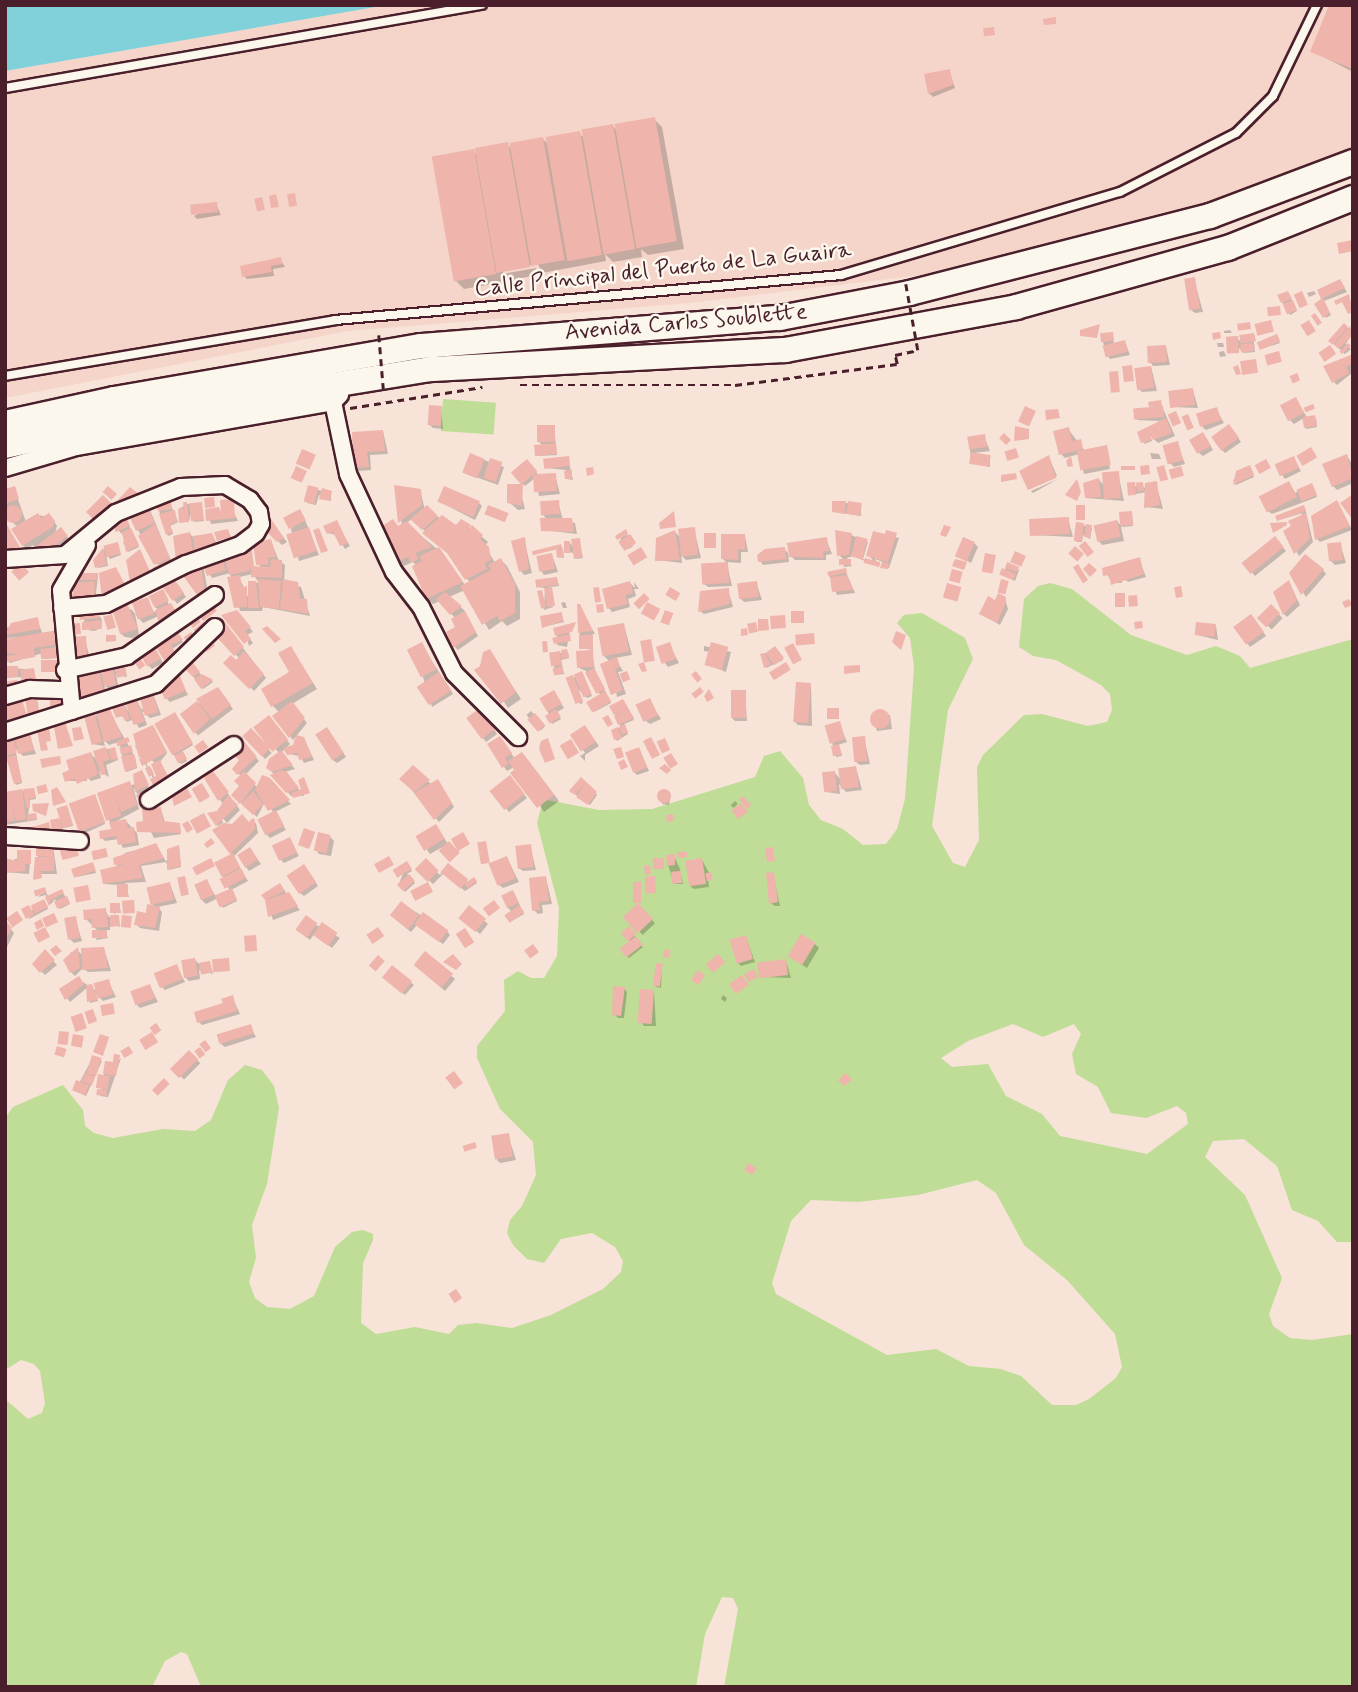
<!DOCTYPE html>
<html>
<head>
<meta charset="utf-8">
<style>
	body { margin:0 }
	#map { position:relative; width:1358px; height:1692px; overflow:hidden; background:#f7e3d8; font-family:Mynerve,sans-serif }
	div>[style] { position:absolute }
	.built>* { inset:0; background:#f5d5ca }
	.green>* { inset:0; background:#bfdd96; transform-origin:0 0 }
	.water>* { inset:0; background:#80d1d9 }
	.shadow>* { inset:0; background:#0003; transform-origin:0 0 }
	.round { border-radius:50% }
	.building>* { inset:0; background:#efb4ab; transform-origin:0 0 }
	.path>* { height:2.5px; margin-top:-1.25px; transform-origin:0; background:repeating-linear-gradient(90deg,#4a1f2b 0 7px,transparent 0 12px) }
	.roads { filter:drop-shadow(2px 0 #4a1f2b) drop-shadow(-2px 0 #4a1f2b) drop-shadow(0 2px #4a1f2b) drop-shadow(0 -2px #4a1f2b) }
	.service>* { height:8px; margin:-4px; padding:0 4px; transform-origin:4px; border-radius:4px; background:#fbf7ec }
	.minor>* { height:16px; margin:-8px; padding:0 8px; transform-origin:8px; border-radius:8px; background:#fbf7ec }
	.primary>* { height:24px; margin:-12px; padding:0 12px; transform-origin:12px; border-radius:12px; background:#fbf7ec }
	.path-bridge>* { height:2.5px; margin-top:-1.25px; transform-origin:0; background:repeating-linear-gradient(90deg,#4a1f2b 0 7px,transparent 0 12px) }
	span { translate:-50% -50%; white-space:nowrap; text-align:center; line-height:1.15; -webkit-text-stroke:5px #fbf7ec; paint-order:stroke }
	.street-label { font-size:23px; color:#4a1f2b }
	.frame { position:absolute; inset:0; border:7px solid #4a1f2b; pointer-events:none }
</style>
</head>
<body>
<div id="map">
	<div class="built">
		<div style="clip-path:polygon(387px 5px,1353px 5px,1353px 149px,1222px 198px,922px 275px,690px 303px,348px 331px,5px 398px,5px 71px)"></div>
	</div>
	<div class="green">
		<div style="left:443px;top:399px;width:53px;height:32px;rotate:4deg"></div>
		<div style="clip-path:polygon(evenodd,1050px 583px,1072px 589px,1131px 635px,1187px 655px,1216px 646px,1240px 656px,1250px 668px,1353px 639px,1353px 1242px,1337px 1242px,1318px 1221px,1292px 1210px,1277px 1166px,1244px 1139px,1213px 1141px,1205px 1157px,1245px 1195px,1282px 1278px,1269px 1314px,1273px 1326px,1290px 1338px,1312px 1340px,1353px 1334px,1353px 1687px,724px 1687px,738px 1609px,733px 1598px,722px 1597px,705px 1634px,696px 1687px,201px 1687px,187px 1654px,181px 1652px,165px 1661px,152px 1687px,5px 1687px,5px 1399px,28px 1419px,42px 1413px,45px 1403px,40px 1371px,34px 1364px,21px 1360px,5px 1370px,5px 1118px,13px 1107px,63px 1085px,83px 1110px,85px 1126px,94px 1133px,113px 1138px,163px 1129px,195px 1131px,211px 1120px,228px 1080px,245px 1065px,262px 1070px,274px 1086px,279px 1108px,267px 1184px,252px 1225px,256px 1258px,249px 1282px,255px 1298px,267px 1307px,290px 1309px,314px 1296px,335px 1247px,352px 1232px,363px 1230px,373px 1234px,373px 1240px,363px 1263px,361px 1323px,376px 1334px,415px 1327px,449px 1334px,458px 1325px,476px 1323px,512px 1328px,551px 1315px,603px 1289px,621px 1272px,623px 1261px,615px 1247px,592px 1233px,561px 1239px,544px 1263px,527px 1259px,513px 1245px,507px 1233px,510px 1220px,522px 1206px,536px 1175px,533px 1142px,500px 1109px,477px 1058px,477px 1046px,505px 1011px,504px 980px,518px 971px,531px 978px,544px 978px,557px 956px,559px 908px,537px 823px,542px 804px,547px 800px,599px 810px,652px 809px,755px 777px,764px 756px,780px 751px,803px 778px,809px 805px,821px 820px,843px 829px,863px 845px,886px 844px,897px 829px,905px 799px,914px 667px,910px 638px,897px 623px,904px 615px,922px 613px,965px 638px,973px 659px,948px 710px,932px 826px,953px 863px,965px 867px,979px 840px,977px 767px,983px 755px,1024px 715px,1042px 714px,1088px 726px,1107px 722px,1112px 710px,1110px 694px,1101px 685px,1056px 660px,1033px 656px,1019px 647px,1024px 599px,1038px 586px,1050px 583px,1013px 1024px,1043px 1037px,1074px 1024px,1081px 1034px,1072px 1054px,1076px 1074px,1098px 1087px,1111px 1113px,1146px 1118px,1177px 1106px,1186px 1113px,1188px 1124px,1147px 1154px,1060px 1136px,1042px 1114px,1006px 1096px,988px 1064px,952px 1067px,941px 1058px,968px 1041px,1013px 1024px,1050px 583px,977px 1180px,996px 1193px,1024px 1245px,1067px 1280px,1115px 1334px,1122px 1367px,1116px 1378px,1089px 1399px,1076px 1405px,1052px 1405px,1021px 1376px,1001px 1369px,969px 1366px,936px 1349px,887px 1355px,776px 1294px,772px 1283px,791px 1221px,811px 1200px,858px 1202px,918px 1195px,977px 1180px)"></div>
	</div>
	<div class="water">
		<div style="clip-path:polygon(5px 5px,387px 5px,5px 71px)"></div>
	</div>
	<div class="shadow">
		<div style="clip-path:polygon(1353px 5px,1353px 72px,1312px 51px)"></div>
		<div style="clip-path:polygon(949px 71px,955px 88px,933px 97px,929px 93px)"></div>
		<div style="clip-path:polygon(654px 119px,662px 127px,684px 249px,648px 255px,641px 249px,642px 257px,613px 262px,605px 254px,606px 261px,542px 273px,538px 264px,503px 270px,503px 274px,536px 268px,537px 275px,507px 281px,502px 275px,503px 282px,464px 289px,456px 281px,473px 151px,478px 156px,507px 144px,513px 151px,543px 139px,549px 146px,579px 133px,585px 139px,613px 126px,618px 132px)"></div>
		<div style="clip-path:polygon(216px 204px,221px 215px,197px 219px,194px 216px)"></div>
		<div style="clip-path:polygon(280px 259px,285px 267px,273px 269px,274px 276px,247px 279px,244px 276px)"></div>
		<div style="clip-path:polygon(1194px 279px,1203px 312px,1195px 313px,1191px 310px)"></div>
		<div style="clip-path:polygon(1340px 281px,1347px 292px,1324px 301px,1331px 315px,1326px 318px,1316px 305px)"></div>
		<div style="clip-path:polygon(1314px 291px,1316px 294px,1309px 297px,1307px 293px)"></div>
		<div style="clip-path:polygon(1289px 294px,1297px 311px,1290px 315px,1282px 302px)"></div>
		<div style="clip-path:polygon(1344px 326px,1353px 331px,1346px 344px,1351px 349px,1345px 354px,1331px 341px)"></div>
		<div style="clip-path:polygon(1230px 330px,1232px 333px,1224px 333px,1224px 331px)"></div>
		<div style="clip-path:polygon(1253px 334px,1255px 352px,1244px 353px,1239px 348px,1239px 353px,1228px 353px,1237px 338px,1242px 343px)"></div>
		<div style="clip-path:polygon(1113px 336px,1114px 344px,1125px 342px,1130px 355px,1110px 359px,1107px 355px,1103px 342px)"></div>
		<div style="clip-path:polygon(1277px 338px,1280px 343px,1261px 349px)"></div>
		<div style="clip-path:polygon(1217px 343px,1223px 343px,1224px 347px,1218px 347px)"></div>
		<div style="clip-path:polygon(1166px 347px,1170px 365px,1153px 366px,1150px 362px)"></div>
		<div style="clip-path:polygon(1224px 351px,1226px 356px,1220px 357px,1219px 352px)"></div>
		<div style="clip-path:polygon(1353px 355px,1353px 372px,1337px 385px,1333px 381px)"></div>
		<div style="clip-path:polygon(1151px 367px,1157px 391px,1142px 392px,1139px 389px)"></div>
		<div style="clip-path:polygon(1193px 390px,1198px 408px,1172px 407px)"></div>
		<div style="clip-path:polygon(1296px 399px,1308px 419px,1316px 418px,1317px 427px,1306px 429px,1304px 418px,1294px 424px,1290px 420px)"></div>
		<div style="clip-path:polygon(1160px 402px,1175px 436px,1158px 443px,1149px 434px,1152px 441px,1144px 444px,1147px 430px,1153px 436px,1159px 421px,1136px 420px)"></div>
		<div style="clip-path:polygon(441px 407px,443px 429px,433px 428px,429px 424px)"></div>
		<div style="clip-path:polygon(1216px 409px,1224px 423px,1206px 430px,1202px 427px)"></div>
		<div style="clip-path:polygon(554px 427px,557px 455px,538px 456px,543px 446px,539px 442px)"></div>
		<div style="clip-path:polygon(1068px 429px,1085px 451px,1106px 447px,1110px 469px,1084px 474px,1079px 454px,1065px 458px,1061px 454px)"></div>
		<div style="clip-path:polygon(1232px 429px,1241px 442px,1225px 453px,1221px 449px)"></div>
		<div style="clip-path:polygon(383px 431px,388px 454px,370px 455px,371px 470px,358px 471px,354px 467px)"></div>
		<div style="clip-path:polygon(984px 436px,990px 451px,973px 453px,990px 456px,990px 467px,971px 463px,970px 449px)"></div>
		<div style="clip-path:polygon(1206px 438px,1213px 450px,1203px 456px,1199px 453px)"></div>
		<div style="clip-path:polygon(1177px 443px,1185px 464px,1174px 467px,1170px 463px)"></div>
		<div style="clip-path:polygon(1150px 453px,1159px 454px,1161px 459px,1152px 459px)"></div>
		<div style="clip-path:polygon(1347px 456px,1353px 465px,1353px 483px,1337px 490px,1333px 486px)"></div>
		<div style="clip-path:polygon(1049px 457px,1057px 476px,1029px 488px)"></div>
		<div style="clip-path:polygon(568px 458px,573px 480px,567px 479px,566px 470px,546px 468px)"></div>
		<div style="clip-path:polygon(1293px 458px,1301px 471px,1285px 479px,1282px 475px)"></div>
		<div style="clip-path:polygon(484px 460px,504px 467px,498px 485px,465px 473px)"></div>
		<div style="clip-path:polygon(531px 465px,540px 477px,555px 475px,560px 494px,539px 496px,535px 478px,525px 486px,521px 482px)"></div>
		<div style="clip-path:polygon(1251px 468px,1254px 477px,1236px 485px,1233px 480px)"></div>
		<div style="clip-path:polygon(1118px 473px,1124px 501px,1086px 498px,1099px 480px,1104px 485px)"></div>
		<div style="clip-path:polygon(1058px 479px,1033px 493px,1031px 491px)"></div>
		<div style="clip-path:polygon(1156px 483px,1163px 509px,1146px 507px,1147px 492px,1130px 495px,1129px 485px,1147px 488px)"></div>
		<div style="clip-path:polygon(1289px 483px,1295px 493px,1311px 485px,1317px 497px,1272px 514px,1268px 511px)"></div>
		<div style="clip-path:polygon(519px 486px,525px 509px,518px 510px,509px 502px)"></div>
		<div style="clip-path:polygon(evenodd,396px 487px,420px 490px,425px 510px,456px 527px,472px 528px,488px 542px,485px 546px,495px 563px,501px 560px,507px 566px,520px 592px,520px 619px,507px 626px,502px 621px,489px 630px,465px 590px,449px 597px,464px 610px,478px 636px,458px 650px,455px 647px,455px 618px,440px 601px,433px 604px,427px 598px,417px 566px,413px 562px,404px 566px,398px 561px,402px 526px,396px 487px,412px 519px,451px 555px,470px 583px,465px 585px,444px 555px,406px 523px,412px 519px)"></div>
		<div style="clip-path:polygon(14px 488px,26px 522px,38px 515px,52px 518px,57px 526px,55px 533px,64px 533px,70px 540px,45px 559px,33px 545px,27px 549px,23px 545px,18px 527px,5px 516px,5px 491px)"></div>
		<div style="clip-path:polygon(318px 490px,331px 493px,331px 501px,319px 495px,316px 505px,307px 503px)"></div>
		<div style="clip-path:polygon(438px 501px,479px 503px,482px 506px,475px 520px)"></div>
		<div style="clip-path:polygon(558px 502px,563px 520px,575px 523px,577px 534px,543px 530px,548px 520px,543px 515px)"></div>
		<div style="clip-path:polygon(1337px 502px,1352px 530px,1320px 542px,1317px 539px)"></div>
		<div style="clip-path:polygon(846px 503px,861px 505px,861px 516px,835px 512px)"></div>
		<div style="clip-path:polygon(187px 504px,201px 504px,204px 521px,194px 522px,191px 509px,189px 522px,182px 521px,179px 509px)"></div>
		<div style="clip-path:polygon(171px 505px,178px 522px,170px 526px,173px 534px,168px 536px,159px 511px)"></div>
		<div style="clip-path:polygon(147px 507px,150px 510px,174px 568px,156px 564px,138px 530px)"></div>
		<div style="clip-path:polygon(1305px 508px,1313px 542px,1299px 556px,1285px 532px,1303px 513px,1279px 520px)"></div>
		<div style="clip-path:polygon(207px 511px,234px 513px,238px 521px,211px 524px)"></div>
		<div style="clip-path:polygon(1121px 513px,1132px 514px,1133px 526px,1121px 527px,1124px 541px,1102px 545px,1099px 541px,1117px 521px,1122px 527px)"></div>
		<div style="clip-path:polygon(303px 515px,319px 555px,299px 561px,291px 529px)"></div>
		<div style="clip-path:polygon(126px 519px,139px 547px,128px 552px,123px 542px,127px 539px,115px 527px)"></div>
		<div style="clip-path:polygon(1068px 519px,1073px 537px,1032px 535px)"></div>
		<div style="clip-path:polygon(271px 521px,287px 542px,282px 545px,263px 526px)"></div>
		<div style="clip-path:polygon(336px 522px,350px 546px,345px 549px,336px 535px,328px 533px)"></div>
		<div style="clip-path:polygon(1083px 525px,1092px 528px,1090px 539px,1083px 535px,1082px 542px,1076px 542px)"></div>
		<div style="clip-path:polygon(694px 529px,701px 558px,686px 560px,681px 555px,682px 563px,657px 560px,675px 532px,680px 537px)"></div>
		<div style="clip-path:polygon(875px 533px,899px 538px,889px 568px,882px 566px,883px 562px,875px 559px,879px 567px,853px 556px,847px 558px,852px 566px,843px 567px,846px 562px,839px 555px,851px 535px,868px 542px,863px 559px,876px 563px,868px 555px)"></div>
		<div style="clip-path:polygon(190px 534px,194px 538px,211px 535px,218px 546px,199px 553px,195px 549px,196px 555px,181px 564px)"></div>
		<div class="round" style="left:620px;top:535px;width:14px;height:14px"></div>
		<div style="clip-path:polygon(745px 536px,748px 552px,741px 552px,741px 563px,726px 562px,723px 559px)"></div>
		<div style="clip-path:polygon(524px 539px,532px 573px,524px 575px,521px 571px)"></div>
		<div style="clip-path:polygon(579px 539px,583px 558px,577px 559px,575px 553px,567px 552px,570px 543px,574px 548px)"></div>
		<div style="clip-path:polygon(826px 539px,832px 554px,826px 555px,826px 560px,795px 560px,788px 553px,789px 562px,763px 565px,760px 561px,784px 549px,791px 556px)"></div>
		<div style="clip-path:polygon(1275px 539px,1286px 551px,1255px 576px,1243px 562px)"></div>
		<div style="clip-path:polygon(evenodd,271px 541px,279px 561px,285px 565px,284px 583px,301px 587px,310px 616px,263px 607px,262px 611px,240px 611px,230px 573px,212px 578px,203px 564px,208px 593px,202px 597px,181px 570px,221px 556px,227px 562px,250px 547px,253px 568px,262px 568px,258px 564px,271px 541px,253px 574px,259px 583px,250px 582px,249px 599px,239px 577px,253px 574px)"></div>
		<div style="clip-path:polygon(974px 543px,978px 547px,971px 563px,957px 555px)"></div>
		<div style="clip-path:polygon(1340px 543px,1346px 563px,1335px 565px,1331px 561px)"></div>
		<div style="clip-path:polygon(117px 544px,121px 555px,110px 559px,106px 554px,108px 566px,98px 568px,102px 550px)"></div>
		<div style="clip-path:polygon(562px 547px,564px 558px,559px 557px,557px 549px,533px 551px)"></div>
		<div style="clip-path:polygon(552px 555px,558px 572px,544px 575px,541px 571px)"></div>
		<div style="clip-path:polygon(1139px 559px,1146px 577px,1128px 582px,1121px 575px,1122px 583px,1112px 583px,1105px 570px)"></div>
		<div style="clip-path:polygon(727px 564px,732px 586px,708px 587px,704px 584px)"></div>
		<div style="clip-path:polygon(1008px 564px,1019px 570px,1015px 581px,1002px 575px)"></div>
		<div style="clip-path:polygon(845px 570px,855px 593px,837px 595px,829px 574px)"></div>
		<div style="clip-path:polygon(1323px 570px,1326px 574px,1306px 597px,1291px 573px)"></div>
		<div style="clip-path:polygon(81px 575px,98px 576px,95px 602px,72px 604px)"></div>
		<div style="clip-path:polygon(557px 579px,559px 586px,549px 587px,553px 607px,544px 610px,545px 588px,537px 587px)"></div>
		<div style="clip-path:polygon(634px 582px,639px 589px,634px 589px,636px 596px,628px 599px,630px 607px,612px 612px,609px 608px,630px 583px,635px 588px)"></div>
		<div style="clip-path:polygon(756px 582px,762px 600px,744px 602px,740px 598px)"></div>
		<div style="clip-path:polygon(1289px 582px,1300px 605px,1287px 617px,1284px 614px)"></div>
		<div style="clip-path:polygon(177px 584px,186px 597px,177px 604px,165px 587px)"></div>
		<div style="clip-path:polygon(728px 590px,733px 607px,704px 614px,700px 611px)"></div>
		<div style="clip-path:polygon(162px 591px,172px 610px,143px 623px,135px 614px,140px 639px,125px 637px,121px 634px,129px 610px,131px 609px,139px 618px,147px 599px,154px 612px,159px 610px,155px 607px)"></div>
		<div style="clip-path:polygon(1005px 599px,1008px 609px,1000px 625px,981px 614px)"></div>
		<div style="clip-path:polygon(565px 602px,567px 608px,563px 608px,561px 603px)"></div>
		<div style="clip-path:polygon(579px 606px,595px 634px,590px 635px,593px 650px,580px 648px)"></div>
		<div style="left:1271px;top:607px;width:16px;height:16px;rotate:43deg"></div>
		<div class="round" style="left:84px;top:613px;width:18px;height:18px"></div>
		<div style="clip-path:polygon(561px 614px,564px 622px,543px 627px)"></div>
		<div style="clip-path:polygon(241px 616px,253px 632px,247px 635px,253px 643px,249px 646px)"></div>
		<div style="clip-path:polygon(37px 619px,43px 635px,58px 632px,60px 658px,44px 659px,43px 653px,10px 663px,5px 659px,5px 642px,36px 636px,7px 638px,5px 628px)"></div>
		<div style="clip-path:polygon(1254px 619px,1266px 636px,1250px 647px,1235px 627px)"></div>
		<div style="clip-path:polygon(624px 625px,632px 655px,615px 658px,623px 671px,618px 672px,626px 694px,617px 697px,610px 662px,604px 656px)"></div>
		<div style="clip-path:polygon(1216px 626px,1218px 640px,1197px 635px)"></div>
		<div style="clip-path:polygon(227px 627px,266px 678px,254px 691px,226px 663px,240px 659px,214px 632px)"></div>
		<div style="clip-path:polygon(570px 628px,567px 647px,557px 645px,557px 635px)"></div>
		<div style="clip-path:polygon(175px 630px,183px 642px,172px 649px,177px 657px,167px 660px,154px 642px)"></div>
		<div style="clip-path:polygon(85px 638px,90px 660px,75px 661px,71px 657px)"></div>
		<div style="clip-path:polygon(421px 644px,453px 694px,432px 707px,423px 677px)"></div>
		<div style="clip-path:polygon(669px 644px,679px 663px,668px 667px,665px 663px)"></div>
		<div style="clip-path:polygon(704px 646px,731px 652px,726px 672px,708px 665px,711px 652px,704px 651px)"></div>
		<div style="clip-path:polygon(291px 648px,317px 689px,292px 704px,307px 723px,293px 740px,274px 716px,279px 712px,273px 706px,291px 673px)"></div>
		<div style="clip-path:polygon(775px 648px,783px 660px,766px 668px,762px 655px)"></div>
		<div style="clip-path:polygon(156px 650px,163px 663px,152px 669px,148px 665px)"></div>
		<div style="clip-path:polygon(489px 651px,521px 699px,508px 708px,482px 667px)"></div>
		<div style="clip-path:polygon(568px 652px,569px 658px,561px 660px,564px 674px,556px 675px,551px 654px)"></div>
		<div style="clip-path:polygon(592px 652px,595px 670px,611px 703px,594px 712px,601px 696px,586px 671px,579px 668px)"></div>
		<div style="clip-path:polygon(190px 661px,206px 681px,210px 678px,213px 682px,203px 689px,184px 665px)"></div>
		<div style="clip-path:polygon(124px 662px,127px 677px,116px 675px,119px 689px,110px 690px,104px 685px,108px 702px,80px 707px,99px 671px,104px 676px,111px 664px,117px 670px)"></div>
		<div style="clip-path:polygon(5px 667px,34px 670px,38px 688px,22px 677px,5px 678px)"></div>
		<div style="clip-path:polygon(583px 675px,592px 696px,587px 698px,577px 688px,583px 703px,580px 704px,568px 679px)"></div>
		<div style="clip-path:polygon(179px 678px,188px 695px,170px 702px,167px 699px)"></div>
		<div style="clip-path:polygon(811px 685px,812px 726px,798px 725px,794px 721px)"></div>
		<div style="left:218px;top:689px;width:25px;height:44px;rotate:53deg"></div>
		<div style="clip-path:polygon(152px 691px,161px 715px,150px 718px,142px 711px,147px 725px,139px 728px,134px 719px,127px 722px,124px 716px,118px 717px,123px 702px,133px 719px,134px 696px,142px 710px)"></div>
		<div style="clip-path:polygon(745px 692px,747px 721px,735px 721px,731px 717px)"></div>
		<div style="clip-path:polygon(554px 693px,564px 708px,557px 712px,561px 719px,552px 724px,548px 712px)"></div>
		<div style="clip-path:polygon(649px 700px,661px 719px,650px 724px,646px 721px)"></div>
		<div style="clip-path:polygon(624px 703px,634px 720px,624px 724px,628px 734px,617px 741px,613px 731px,621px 727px,612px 707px)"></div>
		<div style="clip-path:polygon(109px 711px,135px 757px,137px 768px,127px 772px,119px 742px,109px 745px,103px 739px,105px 746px,92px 744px,86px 719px)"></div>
		<div style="left:531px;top:711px;width:21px;height:6px;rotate:49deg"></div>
		<div style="clip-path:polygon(175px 714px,193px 745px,181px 752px,187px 761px,181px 764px,173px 754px)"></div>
		<div style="clip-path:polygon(484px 714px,497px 734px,486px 742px,468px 718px)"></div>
		<div style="clip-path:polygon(872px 714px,890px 715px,892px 729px,877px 731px)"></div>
		<div style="clip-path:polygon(272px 721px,290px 744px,281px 753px,295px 769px,285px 772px,304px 796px,291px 796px,272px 772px,280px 754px,256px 728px)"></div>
		<div style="clip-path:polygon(839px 723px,847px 742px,838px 745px,842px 756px,836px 757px,832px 742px)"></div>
		<div style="clip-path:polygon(585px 727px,599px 746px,585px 755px,585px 761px,580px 756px,585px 753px,573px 735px)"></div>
		<div style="clip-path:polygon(evenodd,154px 728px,167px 753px,160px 762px,171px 781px,158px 787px,135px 746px,154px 728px,146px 755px,156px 764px,159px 777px,155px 778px,147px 765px,146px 755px)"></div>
		<div style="left:251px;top:730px;width:31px;height:9px;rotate:48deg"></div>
		<div style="clip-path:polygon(330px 733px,346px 757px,337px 763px,333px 760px)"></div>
		<div style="clip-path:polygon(29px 734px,36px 754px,23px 756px,15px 748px,22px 783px,16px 785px,6px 755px,13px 737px,18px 742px)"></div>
		<div style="clip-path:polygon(864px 738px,870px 764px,860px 765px,856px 762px)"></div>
		<div style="clip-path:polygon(304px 739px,314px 760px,304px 763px,300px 756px,288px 754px,296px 747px,294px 741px)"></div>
		<div style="clip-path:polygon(503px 741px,515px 759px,522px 754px,528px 760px,559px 801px,544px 812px,514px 767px,507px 771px,489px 745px)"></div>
		<div style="clip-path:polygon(242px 742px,259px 761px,245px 775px,258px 788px,263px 778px,291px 804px,275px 812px,286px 830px,270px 838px,267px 835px,274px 814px,266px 800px,257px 817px,233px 795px,241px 786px,241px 776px,234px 769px,242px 760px)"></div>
		<div style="clip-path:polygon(105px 749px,114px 749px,118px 760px,106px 765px,109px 777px,99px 771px,101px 778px,91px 781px,84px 774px,87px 781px,66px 781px,91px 754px,98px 761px)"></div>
		<div style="clip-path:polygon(639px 749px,649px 771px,637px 775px,634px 772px)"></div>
		<div style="clip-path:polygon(413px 768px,432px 785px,441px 785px,454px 807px,439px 822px,402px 779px)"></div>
		<div style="clip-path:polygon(856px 768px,862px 790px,846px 792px,839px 784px,840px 794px,826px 792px,834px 772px,841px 780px)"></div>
		<div style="clip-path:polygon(143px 773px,150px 791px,142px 801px,133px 787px,139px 809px,113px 823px,126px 821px,137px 833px,139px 845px,123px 848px,119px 839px,105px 841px,102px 838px,113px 830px,99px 794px,139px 783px)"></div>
		<div style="clip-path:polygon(215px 776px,240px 810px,227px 823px,220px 815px,223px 823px,218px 826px,209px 813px,217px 813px,223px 804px,206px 779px)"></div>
		<div style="clip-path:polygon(581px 780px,597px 795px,590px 805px,571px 791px)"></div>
		<div style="clip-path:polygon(513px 781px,527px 798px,509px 812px,492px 790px)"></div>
		<div style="clip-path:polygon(34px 789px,36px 799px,30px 800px,28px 816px,35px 815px,37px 820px,5px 825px,5px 793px,22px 790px,26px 794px)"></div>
		<div style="clip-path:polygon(661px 791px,671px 794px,669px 805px,662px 804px)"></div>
		<div style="clip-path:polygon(95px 796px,105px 824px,83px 834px,70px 805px)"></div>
		<div style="left:735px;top:801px;width:4px;height:6px;rotate:45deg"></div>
		<div style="clip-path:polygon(67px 808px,73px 826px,27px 836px,37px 831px,38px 825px,53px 829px,52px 821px,62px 819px)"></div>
		<div style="clip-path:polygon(161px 809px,165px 823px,179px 825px,181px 834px,154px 838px,151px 832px,138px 831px)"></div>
		<div style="clip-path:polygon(256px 823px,258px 833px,233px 857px,248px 881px,231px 890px,237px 901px,223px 908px,218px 898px,206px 904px,202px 900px,207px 881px,216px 897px,230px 891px,222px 875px,231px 853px,249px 824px)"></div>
		<div style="clip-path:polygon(439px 830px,448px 844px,430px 854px,427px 850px)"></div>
		<div style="clip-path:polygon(330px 837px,334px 841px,331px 856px,319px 854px,316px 850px)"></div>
		<div style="clip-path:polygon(289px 839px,299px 856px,284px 863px,280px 859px)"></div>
		<div style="clip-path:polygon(155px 845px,166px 861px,173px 859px,179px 847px,181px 867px,169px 870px,166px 862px,141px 866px,146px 882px,125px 883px,129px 897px,118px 896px,118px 885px,105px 884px,125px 853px)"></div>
		<div style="clip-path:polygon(530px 845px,536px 870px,523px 871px,519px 868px)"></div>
		<div style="clip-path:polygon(53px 846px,57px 874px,41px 874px,38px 855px)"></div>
		<div style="clip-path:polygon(250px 849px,261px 864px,249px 871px,246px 867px)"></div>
		<div style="clip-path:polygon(31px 852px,29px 874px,5px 872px,7px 863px)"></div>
		<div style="clip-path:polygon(674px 856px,680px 869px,683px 884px,674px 884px,668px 865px)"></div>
		<div style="clip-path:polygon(507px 858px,519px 882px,503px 888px,499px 885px)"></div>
		<div style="clip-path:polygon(702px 860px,712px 878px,708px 879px,709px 887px,694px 889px,690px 886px)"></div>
		<div style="clip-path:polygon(426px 861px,440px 875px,448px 865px,469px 883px,474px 879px,477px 883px,465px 891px,444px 873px,433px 884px,417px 869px)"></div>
		<div style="clip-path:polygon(407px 863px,412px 871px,407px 874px,415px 883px,405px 892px,399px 884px)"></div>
		<div style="clip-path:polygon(93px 864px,96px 873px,76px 877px)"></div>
		<div style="clip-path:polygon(307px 870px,318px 886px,304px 896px,300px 893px)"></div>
		<div style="clip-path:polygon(773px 874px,780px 906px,775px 906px,771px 903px)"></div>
		<div style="clip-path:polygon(546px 878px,552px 904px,542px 905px,543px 913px,538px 914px,534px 910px)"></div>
		<div style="clip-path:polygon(170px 884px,177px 903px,158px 907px,162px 912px,159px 931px,140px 928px,136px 924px,156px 908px,152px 904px)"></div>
		<div style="clip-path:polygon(280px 885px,300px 910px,273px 920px,266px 899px)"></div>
		<div style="clip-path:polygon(45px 891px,49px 897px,63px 893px,70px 904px,60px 909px,55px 899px,50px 905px,46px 895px,38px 897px)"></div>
		<div style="clip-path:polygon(514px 893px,524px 914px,510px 922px,505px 915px,511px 911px,508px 908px)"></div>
		<div style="clip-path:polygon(44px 901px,48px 909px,29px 919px,31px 911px)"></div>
		<div style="clip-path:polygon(401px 903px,447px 931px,450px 935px,443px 944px,417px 925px,411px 932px,395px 919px)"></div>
		<div style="clip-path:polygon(119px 904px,121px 913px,115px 913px,120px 927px,110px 923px,110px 930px,105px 930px,108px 938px,96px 940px,99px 932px,86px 919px,105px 910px,109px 917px,117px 916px,112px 912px)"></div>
		<div style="left:638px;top:905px;width:25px;height:17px;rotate:47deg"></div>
		<div style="clip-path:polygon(469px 907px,488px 924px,480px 934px,464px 921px)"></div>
		<div style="clip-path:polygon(75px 918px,82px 941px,74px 943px,70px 939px)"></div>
		<div style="clip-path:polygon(5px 922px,14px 933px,5px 951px)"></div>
		<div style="clip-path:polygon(316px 925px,340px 938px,332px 948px,314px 934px,310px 940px,300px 932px)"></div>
		<div style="clip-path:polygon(629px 929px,643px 947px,629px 958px,622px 949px,631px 942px,624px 933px)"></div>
		<div style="clip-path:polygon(746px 937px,755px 962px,741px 966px,738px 963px)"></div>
		<div style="clip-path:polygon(815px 944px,819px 948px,807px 968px,790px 957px)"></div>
		<div style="clip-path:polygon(104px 949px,111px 971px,88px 972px,83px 968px,75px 976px,71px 972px,70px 953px,77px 950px,83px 956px)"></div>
		<div style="clip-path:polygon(45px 952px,57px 965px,45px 975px,34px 964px)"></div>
		<div style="clip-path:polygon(425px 953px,455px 979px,445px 991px,419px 969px)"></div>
		<div style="clip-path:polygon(195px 960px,199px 964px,210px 963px,213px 974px,199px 970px,200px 979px,189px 981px,185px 977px)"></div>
		<div style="clip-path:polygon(786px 961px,791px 978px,760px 977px)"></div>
		<div style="clip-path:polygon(176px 966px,185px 982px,165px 990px,162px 987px)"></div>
		<div style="clip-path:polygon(662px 966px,661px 988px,656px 987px,655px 986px)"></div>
		<div style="clip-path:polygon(384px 977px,410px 982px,414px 985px,405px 995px)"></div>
		<div style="clip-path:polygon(108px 981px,116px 997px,103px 1001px,95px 993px,98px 1001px,90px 1003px,88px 987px,70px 1002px,61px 990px,83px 982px,98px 992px)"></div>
		<div style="clip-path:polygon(150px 986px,158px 1002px,140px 1008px,136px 1004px)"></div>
		<div style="clip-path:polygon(624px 988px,627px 992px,624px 1018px,618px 1018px,614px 1014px)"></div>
		<div style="clip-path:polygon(654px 991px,656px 1026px,644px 1026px,641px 1022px)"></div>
		<div style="clip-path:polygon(723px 995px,727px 998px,725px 1002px,721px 999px)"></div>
		<div style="clip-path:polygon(232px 997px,240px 1014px,202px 1025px,199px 1022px)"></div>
		<div style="clip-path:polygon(250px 1026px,256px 1037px,225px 1047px,221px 1044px)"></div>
		<div style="left:189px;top:1052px;width:16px;height:23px;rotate:45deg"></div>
		<div style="clip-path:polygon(93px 1057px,102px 1061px,86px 1096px,75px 1091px)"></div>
		<div style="clip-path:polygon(121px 1058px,108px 1097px,100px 1096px,106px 1063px,114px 1064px)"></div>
		<div style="clip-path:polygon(508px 1135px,516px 1160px,500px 1163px,497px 1160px)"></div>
	</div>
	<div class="building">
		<div style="clip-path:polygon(1329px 5px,1353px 5px,1353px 69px,1310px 52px)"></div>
		<div style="clip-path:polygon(1056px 17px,1056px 24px,1044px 25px,1043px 19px)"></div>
		<div style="left:994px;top:27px;width:8px;height:11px;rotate:83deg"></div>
		<div style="clip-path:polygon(950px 69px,953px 85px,928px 94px,924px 74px)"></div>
		<div style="left:655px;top:117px;width:126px;height:41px;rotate:80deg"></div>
		<div style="left:613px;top:124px;width:127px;height:32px;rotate:80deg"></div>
		<div style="left:580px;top:131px;width:126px;height:35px;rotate:80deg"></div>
		<div style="left:543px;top:137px;width:125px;height:34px;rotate:80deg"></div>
		<div style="left:508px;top:142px;width:127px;height:34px;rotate:80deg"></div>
		<div style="left:474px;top:149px;width:127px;height:43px;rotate:80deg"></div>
		<div style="left:295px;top:193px;width:13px;height:8px;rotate:81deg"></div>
		<div style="clip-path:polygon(276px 194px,279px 207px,271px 208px,269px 196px)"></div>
		<div style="left:262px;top:197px;width:13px;height:8px;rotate:77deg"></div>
		<div style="left:217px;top:202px;width:10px;height:27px;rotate:84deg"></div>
		<div style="clip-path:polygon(1353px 240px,1353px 251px,1339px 254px,1337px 243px)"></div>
		<div style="clip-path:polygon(281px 257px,282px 264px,271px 266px,272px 272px,242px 277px,240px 266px)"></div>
		<div style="left:1195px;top:277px;width:32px;height:11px;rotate:81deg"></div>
		<div style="clip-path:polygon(1340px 279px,1345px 288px,1323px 298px,1330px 313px,1323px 318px,1314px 304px,1321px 299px,1317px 290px)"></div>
		<div style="clip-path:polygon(1288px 291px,1292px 299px,1281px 303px,1277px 295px)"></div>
		<div style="left:1302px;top:291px;width:15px;height:9px;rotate:67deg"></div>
		<div style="clip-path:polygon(1349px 294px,1353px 312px,1348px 314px,1342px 302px,1336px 305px,1334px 301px)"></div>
		<div style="left:1293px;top:300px;width:11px;height:11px;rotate:68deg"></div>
		<div style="left:1280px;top:306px;width:9px;height:13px;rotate:84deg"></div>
		<div style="left:1315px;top:313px;width:12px;height:5px;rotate:55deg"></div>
		<div style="left:1271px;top:320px;width:12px;height:17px;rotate:76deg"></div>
		<div style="left:1309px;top:320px;width:13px;height:10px;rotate:58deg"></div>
		<div style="left:1250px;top:322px;width:7px;height:13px;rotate:82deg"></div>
		<div style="clip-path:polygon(1344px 323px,1348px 327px,1333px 345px,1328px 341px)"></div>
		<div style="clip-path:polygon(1100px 324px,1097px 338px,1080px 336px,1080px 330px)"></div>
		<div style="clip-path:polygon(1350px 326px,1353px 335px,1339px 349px,1334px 345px)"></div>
		<div style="left:1113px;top:332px;width:9px;height:13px;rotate:84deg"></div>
		<div style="clip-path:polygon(1220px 332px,1221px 338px,1213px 340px,1212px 333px)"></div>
		<div style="clip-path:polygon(1254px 333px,1256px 341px,1241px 344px,1239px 335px)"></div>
		<div style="left:1277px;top:334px;width:8px;height:22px;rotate:67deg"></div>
		<div style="left:1238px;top:336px;width:17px;height:12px;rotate:87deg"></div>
		<div style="left:1125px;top:340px;width:12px;height:23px;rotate:76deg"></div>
		<div style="left:1253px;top:343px;width:8px;height:13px;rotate:83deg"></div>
		<div style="left:1348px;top:343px;width:4px;height:12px;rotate:45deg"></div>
		<div style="left:1166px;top:345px;width:17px;height:19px;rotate:87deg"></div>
		<div style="left:1330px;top:345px;width:11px;height:14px;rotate:56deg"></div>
		<div style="left:1279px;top:351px;width:11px;height:15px;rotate:75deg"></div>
		<div style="clip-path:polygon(1353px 354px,1353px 363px,1346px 367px,1349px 373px,1332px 383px,1323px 366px)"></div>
		<div style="left:1256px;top:359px;width:14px;height:16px;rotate:82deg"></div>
		<div style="left:1132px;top:365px;width:16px;height:10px;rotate:83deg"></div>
		<div style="clip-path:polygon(1238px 365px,1241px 374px,1236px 375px,1233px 367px)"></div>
		<div style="left:1151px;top:366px;width:22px;height:17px;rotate:82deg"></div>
		<div style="left:1118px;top:371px;width:21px;height:9px;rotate:85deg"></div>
		<div style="left:1297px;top:373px;width:8px;height:8px;rotate:67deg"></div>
		<div style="left:1193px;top:388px;width:17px;height:25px;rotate:83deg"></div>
		<div style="left:1296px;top:397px;width:18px;height:18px;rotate:63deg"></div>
		<div style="clip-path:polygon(1161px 400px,1162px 406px,1149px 407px,1148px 402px)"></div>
		<div style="left:1313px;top:404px;width:5px;height:10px;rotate:68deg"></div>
		<div style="left:429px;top:405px;width:13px;height:20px;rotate:4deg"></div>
		<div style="left:1025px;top:406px;width:12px;height:17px;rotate:24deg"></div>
		<div style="left:1163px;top:406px;width:11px;height:30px;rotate:85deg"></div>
		<div style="left:1217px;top:407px;width:14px;height:22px;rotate:73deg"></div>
		<div style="clip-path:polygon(1058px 409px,1060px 418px,1046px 420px,1045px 410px)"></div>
		<div style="left:1176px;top:411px;width:13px;height:9px;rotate:67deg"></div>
		<div style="left:1188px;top:414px;width:15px;height:7px;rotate:67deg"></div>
		<div style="left:1315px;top:415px;width:11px;height:13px;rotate:80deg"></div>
		<div style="clip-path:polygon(1166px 418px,1172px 433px,1153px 440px,1149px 431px,1152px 440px,1141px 443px,1137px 432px)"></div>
		<div style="left:1229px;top:424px;width:17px;height:22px;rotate:54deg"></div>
		<div style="left:555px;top:425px;width:17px;height:18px;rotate:90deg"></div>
		<div style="clip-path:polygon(1015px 426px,1029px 429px,1029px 439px,1014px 441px)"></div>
		<div style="clip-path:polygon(1069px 427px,1072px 441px,1081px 439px,1083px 449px,1059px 455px,1053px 431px)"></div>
		<div style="clip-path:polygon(383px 430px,385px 451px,367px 452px,369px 467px,353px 468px,352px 432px)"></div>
		<div style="left:1203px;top:432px;width:16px;height:16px;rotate:60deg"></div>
		<div style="left:1004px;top:433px;width:10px;height:7px;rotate:45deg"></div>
		<div style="left:985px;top:434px;width:13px;height:18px;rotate:81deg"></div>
		<div style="left:1178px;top:441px;width:20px;height:16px;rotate:75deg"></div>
		<div style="left:556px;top:443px;width:11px;height:22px;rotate:85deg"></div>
		<div style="left:1107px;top:445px;width:20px;height:31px;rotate:79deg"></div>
		<div style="left:1311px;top:447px;width:12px;height:17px;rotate:59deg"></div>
		<div style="left:1016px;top:448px;width:10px;height:12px;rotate:73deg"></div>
		<div style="left:302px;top:449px;width:15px;height:16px;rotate:23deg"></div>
		<div style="left:971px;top:452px;width:20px;height:12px;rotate:9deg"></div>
		<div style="left:470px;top:453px;width:16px;height:21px;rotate:22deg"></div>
		<div style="clip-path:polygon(1347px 454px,1353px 478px,1332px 487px,1322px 464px)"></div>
		<div style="clip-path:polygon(1049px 455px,1056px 478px,1028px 490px,1019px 471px)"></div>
		<div style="left:569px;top:456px;width:10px;height:26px;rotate:84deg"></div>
		<div style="clip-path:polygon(1071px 456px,1073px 466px,1068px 467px,1066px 461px)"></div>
		<div style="left:1294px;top:456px;width:13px;height:21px;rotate:67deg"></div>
		<div style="left:490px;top:458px;width:13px;height:21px;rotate:18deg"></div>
		<div style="left:527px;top:459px;width:16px;height:21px;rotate:50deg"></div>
		<div style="left:1266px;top:459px;width:10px;height:13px;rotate:61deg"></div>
		<div style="left:1149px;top:465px;width:9px;height:9px;rotate:84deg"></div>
		<div style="left:1164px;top:465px;width:15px;height:8px;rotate:74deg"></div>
		<div style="clip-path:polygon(1250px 465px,1254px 475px,1233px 485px,1236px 471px)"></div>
		<div style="left:296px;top:466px;width:12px;height:13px;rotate:24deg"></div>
		<div style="left:1135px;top:466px;width:4px;height:14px;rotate:90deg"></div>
		<div style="left:1181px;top:466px;width:10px;height:13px;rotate:73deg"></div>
		<div style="clip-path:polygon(593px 467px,594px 474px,587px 476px,586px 468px)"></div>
		<div style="clip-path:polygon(572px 470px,572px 479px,565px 479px,564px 471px)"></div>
		<div style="left:1119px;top:471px;width:27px;height:17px;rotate:86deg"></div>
		<div style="left:556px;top:473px;width:18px;height:23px;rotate:87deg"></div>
		<div style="clip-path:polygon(1016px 473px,1017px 479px,1001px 482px,1001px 475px)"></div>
		<div style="clip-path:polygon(1099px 478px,1101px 497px,1085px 498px,1083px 483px)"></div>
		<div style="clip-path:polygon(1077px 479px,1081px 492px,1077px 501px,1065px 495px)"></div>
		<div style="clip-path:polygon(1157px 481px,1160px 505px,1144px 508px,1145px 483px)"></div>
		<div style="left:1289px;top:481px;width:18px;height:34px;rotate:63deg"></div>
		<div style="left:1135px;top:482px;width:13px;height:8px;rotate:86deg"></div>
		<div style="left:1143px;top:482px;width:9px;height:7px;rotate:84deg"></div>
		<div style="left:1312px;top:483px;width:13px;height:17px;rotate:67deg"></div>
		<div style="clip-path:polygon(507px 484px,523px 484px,522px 506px,507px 503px)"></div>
		<div style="left:308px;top:485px;width:11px;height:17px;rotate:15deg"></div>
		<div style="clip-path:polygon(394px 485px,421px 489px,422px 505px,398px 523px)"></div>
		<div style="clip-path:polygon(15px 486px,19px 499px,5px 504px,5px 489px)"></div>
		<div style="left:108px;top:486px;width:12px;height:8px;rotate:42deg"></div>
		<div style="left:444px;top:486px;width:39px;height:17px;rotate:23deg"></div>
		<div style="clip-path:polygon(130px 487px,140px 495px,131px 503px,115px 503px)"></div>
		<div style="clip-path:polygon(322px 488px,332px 491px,330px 501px,319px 499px)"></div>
		<div style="clip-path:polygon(1353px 494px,1353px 520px,1340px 503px)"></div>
		<div style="left:103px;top:495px;width:16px;height:24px;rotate:45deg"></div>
		<div style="left:214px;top:497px;width:10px;height:10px;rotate:84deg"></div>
		<div style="clip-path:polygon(234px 499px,235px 518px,206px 521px,205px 509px,219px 507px,221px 512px,220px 500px)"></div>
		<div style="left:559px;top:500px;width:14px;height:19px;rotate:86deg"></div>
		<div style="clip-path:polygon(1337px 500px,1350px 526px,1315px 540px,1311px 516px)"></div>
		<div style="clip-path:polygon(832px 501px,846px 501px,845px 514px,832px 512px)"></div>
		<div style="left:848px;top:501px;width:14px;height:13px;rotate:8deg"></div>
		<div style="clip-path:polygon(171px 502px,172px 509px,158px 511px,156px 505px)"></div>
		<div style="clip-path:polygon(183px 502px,187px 502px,189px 522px,179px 523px,178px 509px,184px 508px)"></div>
		<div style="left:202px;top:502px;width:18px;height:13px;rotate:84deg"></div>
		<div class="round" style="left:4px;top:505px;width:18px;height:18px"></div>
		<div style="clip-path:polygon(147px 505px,155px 523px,136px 531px,130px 518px)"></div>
		<div style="clip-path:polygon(427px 505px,438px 516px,422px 530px,410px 519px)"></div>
		<div style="left:488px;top:505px;width:22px;height:10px;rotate:21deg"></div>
		<div style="left:1076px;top:505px;width:9px;height:15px"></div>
		<div style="clip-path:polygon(1304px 505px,1306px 511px,1277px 521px,1275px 516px)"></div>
		<div style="left:300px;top:509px;width:13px;height:19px;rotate:63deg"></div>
		<div style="clip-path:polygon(175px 510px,177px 521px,170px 525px,173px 532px,166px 535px,159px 514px)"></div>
		<div style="clip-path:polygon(674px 511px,676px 527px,660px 529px,659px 523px)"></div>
		<div style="left:1132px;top:511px;width:14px;height:13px;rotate:86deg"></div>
		<div style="clip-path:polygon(38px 513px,41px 518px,49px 513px,55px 521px,53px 527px,22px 546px,11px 529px)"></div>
		<div style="clip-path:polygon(1306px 513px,1310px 538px,1294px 554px,1283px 531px,1291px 526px,1288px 521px)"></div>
		<div style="clip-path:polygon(125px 515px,130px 526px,116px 532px,113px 526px)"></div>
		<div style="clip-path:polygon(442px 515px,456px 525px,461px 519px,471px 525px,462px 537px,472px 525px,483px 535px,480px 539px,489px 547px,491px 560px,485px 563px,487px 569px,465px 580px,447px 553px,422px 533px)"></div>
		<div style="left:1069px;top:517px;width:17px;height:40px;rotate:87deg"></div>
		<div style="clip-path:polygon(540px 518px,572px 518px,574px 532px,541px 531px)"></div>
		<div style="clip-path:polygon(271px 519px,284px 538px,277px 542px,261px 526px)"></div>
		<div style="clip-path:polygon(393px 519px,398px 526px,407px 521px,432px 547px,416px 553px,418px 559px,411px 563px,408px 557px,396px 562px,379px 528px)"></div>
		<div style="clip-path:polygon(337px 520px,348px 543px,340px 546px,333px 532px,327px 534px,323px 526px)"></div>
		<div style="left:1117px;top:520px;width:17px;height:24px;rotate:77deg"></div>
		<div style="left:1076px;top:522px;width:8px;height:19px;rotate:7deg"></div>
		<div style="clip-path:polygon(1287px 522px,1287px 525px,1273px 533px,1270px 523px)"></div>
		<div style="clip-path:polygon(155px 524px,170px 558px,154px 565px,138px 536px)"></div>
		<div style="left:1086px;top:524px;width:6px;height:13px;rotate:9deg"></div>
		<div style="clip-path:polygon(7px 525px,21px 549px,5px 555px,5px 526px)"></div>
		<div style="clip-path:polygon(944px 525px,951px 527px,946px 537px,940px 535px)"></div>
		<div style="left:61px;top:527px;width:11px;height:35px;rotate:52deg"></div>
		<div style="left:309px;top:527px;width:25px;height:24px;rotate:72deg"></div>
		<div style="left:695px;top:527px;width:28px;height:17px;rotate:84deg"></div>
		<div style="clip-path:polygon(131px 528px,139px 545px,126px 552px,122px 532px)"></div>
		<div style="clip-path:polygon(319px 528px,328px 551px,321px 553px,313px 530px)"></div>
		<div style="clip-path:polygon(228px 529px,231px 537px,217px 541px,214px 532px)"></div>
		<div style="clip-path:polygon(626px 529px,628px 534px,617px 540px,615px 536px)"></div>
		<div style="clip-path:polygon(675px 530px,680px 560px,655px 561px,656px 538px)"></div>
		<div style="clip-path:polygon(835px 530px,852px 533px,849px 555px,837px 556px)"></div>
		<div style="clip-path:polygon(886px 530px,897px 533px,888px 562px,866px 556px,873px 531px,885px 534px)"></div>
		<div style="clip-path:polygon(190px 532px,193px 551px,176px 561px,173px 536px)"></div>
		<div style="clip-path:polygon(212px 533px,216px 542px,194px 551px,193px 536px)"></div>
		<div style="left:704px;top:533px;width:12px;height:15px"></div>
		<div style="left:630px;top:534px;width:11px;height:14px;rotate:56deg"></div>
		<div style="clip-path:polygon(721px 534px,745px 534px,745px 550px,738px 549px,738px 560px,721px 559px)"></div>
		<div style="left:856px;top:536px;width:12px;height:21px;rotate:14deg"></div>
		<div style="left:1275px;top:536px;width:14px;height:43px;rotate:51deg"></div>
		<div style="clip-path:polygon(525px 537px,529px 569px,519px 572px,511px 541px)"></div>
		<div style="clip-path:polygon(827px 537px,829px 551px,823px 551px,824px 558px,789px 557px,787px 543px)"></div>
		<div style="left:963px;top:537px;width:13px;height:21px;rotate:23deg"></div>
		<div style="clip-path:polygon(580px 538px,582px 557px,574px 559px,571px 539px)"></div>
		<div style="clip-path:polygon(271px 539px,276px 557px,269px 557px,268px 565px,256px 565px,253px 543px)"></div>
		<div style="left:564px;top:541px;width:6px;height:12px"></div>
		<div style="left:1085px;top:541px;width:14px;height:8px;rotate:51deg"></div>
		<div style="left:118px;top:542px;width:12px;height:15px;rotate:76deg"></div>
		<div style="left:1341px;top:542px;width:18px;height:14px;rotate:84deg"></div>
		<div style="left:561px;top:544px;width:4px;height:30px;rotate:76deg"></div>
		<div style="clip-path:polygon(251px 545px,254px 565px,249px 571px,229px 575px,223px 553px)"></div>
		<div style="left:1075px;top:546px;width:12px;height:10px;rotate:42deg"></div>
		<div style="clip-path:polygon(439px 547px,463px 582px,426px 599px,412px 566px,422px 561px,419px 556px)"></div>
		<div style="left:641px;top:547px;width:12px;height:16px;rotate:59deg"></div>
		<div style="clip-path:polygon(785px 547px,786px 559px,758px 562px,757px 555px,765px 549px)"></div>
		<div style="clip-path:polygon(103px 548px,107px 565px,95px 568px,93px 560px)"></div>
		<div style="clip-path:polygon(140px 549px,153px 578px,131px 587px,126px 560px)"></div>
		<div style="left:563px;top:549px;width:8px;height:7px;rotate:83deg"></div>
		<div style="left:1015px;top:551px;width:12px;height:12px;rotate:24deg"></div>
		<div style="left:552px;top:553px;width:16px;height:16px;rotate:79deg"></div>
		<div style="left:985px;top:553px;width:11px;height:19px;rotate:10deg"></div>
		<div style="left:221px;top:554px;width:17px;height:20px;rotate:73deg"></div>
		<div style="clip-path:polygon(1305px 554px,1324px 569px,1301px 595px,1289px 573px)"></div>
		<div style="clip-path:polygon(199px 556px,205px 590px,197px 595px,178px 569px)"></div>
		<div style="clip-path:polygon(1140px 557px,1144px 574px,1111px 585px,1109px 575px,1103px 576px,1102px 568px)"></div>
		<div style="clip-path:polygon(501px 558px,515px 584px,515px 613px,500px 621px,497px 616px,482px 625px,460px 586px,491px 570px,488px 565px)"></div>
		<div style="left:865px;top:558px;width:16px;height:5px;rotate:15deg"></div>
		<div style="left:170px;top:559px;width:9px;height:20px;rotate:63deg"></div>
		<div style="clip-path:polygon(271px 559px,282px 560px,282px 578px,251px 577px,251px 566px,270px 567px)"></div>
		<div style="left:851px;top:559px;width:6px;height:12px;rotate:90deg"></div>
		<div style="clip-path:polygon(955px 559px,967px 562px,964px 570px,952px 566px)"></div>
		<div style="left:728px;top:562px;width:21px;height:27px;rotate:87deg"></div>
		<div style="clip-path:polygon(882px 562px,889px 563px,888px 569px,880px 568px)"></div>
		<div style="clip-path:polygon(1007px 562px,1019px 567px,1017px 572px,1005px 568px)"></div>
		<div style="left:21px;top:563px;width:12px;height:13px;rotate:48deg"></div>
		<div style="clip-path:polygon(1089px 563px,1097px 570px,1090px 577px,1083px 569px)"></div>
		<div style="left:1078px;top:564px;width:19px;height:6px;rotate:58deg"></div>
		<div style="clip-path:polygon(116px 567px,127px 589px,102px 600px,99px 573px)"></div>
		<div style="left:846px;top:568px;width:5px;height:19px;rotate:79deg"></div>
		<div style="left:1002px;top:568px;width:15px;height:7px;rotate:23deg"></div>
		<div style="left:952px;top:569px;width:11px;height:12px;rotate:15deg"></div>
		<div style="left:98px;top:573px;width:7px;height:19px;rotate:90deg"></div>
		<div style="clip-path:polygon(240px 575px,242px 587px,247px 586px,247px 607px,234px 608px,227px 577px)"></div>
		<div style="clip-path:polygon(847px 575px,853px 590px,832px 592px,830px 577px)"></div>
		<div style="left:557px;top:577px;width:8px;height:22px;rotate:83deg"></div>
		<div style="left:174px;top:579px;width:17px;height:14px;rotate:54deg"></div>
		<div style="clip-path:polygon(258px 579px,281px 581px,279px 609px,260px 607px)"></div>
		<div style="clip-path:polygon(283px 579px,298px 582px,300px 599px,307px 599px,308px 614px,280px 609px)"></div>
		<div style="left:1001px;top:579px;width:8px;height:14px;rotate:14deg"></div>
		<div style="clip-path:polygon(1289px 580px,1297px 600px,1283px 615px,1273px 592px)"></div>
		<div style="clip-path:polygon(95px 581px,94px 601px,70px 604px,75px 583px)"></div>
		<div style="clip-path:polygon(248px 581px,256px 581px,259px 608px,248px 608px)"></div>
		<div style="clip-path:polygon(630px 581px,633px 593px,625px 595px,628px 604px,607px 609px,602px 589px)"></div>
		<div style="left:757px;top:581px;width:16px;height:20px;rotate:83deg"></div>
		<div style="left:947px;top:583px;width:15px;height:15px;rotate:16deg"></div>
		<div style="left:1181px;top:586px;width:11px;height:7px;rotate:80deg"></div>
		<div style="left:552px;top:587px;width:19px;height:8px;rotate:81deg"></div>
		<div style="left:599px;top:587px;width:15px;height:6px;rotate:82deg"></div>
		<div style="left:670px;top:587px;width:12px;height:9px;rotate:31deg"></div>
		<div style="clip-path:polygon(729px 588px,730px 604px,698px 612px,700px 591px)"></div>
		<div style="left:163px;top:589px;width:13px;height:16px;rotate:63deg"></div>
		<div style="left:542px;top:590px;width:18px;height:5px;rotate:77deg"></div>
		<div style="clip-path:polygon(445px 592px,462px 606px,450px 615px,436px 599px)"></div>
		<div style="left:644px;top:593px;width:8px;height:15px;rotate:45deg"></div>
		<div style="clip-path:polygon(998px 593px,1006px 597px,1005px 605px,997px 623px,979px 614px,988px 596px,995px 600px)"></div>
		<div style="left:1115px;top:593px;width:10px;height:14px"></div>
		<div style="left:1137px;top:595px;width:11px;height:9px;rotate:85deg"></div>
		<div style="left:148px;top:597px;width:18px;height:17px;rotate:71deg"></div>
		<div style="clip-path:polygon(125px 598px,138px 629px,120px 634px,110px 603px)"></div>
		<div style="clip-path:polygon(1349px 599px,1353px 605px,1345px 608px,1342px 602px)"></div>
		<div style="left:210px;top:602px;width:11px;height:17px;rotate:52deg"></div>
		<div style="left:647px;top:602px;width:15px;height:13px;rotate:28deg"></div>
		<div style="clip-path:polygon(171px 603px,178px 615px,161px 629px,155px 610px)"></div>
		<div style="clip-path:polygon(577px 604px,580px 604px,593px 631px,578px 633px)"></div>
		<div style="left:603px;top:604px;width:8px;height:7px;rotate:83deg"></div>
		<div style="left:1271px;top:604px;width:13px;height:20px;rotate:45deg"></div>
		<div style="clip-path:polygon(99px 610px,99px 618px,80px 620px,79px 611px)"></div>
		<div style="clip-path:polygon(237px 610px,251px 627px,245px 631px,251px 639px,244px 644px,221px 615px)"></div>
		<div style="left:665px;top:610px;width:9px;height:13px;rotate:21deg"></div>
		<div style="clip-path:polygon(465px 611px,476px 632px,453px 648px,446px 632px,455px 627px,451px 619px)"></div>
		<div style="left:791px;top:611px;width:13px;height:12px"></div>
		<div style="clip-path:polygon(562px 612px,563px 621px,542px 628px,540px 616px)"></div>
		<div style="left:112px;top:614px;width:14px;height:9px;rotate:73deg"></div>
		<div style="left:1251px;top:614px;width:22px;height:22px;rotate:54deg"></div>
		<div style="left:785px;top:615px;width:13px;height:15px;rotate:86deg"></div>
		<div style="clip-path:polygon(38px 617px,40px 629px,5px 635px,11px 623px)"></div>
		<div style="left:197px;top:617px;width:6px;height:10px;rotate:51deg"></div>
		<div style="clip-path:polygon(758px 619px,768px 619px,769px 630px,758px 631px)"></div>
		<div style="clip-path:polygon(101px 620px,102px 629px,82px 630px,82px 622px)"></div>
		<div style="clip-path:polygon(224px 621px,244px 647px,234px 656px,212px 632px)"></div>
		<div style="left:1142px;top:621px;width:7px;height:8px;rotate:82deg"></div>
		<div style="left:203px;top:622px;width:8px;height:12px;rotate:50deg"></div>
		<div style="clip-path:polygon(576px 622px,572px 632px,555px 636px,553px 628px)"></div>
		<div style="left:756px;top:622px;width:10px;height:9px;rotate:79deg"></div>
		<div style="left:1196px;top:622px;width:20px;height:13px;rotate:6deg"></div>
		<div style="left:80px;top:623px;width:11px;height:12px;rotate:85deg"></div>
		<div style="left:624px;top:623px;width:29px;height:27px;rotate:80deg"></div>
		<div style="clip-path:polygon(267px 626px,281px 639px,275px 643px,262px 629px)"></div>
		<div style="clip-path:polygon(175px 628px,183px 640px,171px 645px,177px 655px,164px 660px,152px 641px,164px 634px,169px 641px,165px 634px)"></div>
		<div style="clip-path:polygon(747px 628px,748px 635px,741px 636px,741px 629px)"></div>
		<div style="clip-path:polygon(58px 630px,61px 644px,34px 648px,35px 657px,7px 662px,6px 656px,19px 654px,5px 653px,5px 639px)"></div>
		<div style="clip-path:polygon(896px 631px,906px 635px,901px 650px,892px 642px)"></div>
		<div style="left:191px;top:632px;width:9px;height:9px;rotate:54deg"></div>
		<div style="left:814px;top:633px;width:11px;height:19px;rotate:85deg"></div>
		<div style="clip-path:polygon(570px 634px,571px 641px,554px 644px,552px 638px)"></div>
		<div style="clip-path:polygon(106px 635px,116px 635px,116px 641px,106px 642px)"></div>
		<div style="left:579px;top:635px;width:14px;height:14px"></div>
		<div style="left:86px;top:636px;width:21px;height:18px;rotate:87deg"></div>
		<div style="left:208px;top:637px;width:11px;height:10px;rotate:52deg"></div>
		<div style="left:651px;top:639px;width:22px;height:11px;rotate:80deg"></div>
		<div style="left:547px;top:641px;width:11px;height:5px;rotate:85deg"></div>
		<div style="left:422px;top:642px;width:31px;height:17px;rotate:63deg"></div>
		<div style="left:670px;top:642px;width:18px;height:15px;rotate:71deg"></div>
		<div style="left:711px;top:642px;width:18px;height:24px;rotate:16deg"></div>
		<div style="left:793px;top:643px;width:19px;height:10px;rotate:62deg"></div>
		<div style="left:153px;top:644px;width:17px;height:16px;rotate:62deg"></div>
		<div style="clip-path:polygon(291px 646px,313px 683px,271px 707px,261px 689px,289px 672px,278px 653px)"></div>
		<div style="left:775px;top:646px;width:15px;height:12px;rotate:53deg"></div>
		<div style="left:59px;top:647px;width:10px;height:19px;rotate:84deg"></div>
		<div style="clip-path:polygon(490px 649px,516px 692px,501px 704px,474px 670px,480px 666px,483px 652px)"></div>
		<div style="clip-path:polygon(567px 649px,569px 657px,562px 659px,561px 650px)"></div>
		<div style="left:593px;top:650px;width:17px;height:17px;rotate:87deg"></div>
		<div style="clip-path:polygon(244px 651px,264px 674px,249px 689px,223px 663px,231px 655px,236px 660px)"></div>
		<div style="left:560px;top:651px;width:14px;height:11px;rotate:82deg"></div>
		<div style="clip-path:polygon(764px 653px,771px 664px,764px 668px,760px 654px)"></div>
		<div style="left:137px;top:654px;width:14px;height:7px;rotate:54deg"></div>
		<div style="clip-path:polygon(617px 657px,620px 667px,615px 669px,623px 690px,611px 695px,600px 664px)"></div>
		<div style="left:123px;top:659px;width:17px;height:10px;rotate:77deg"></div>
		<div style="clip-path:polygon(190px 659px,200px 672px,193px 677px,181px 665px)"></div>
		<div style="left:61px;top:660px;width:12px;height:20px;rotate:90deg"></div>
		<div style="left:112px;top:662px;width:23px;height:12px;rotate:80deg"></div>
		<div style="clip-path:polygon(644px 662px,647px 671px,642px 672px,638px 664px)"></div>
		<div style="left:786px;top:662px;width:9px;height:20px;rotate:58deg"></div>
		<div style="clip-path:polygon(860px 665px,860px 672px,844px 674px,844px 666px)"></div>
		<div style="left:7px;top:666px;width:11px;height:11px"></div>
		<div style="left:562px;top:666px;width:7px;height:10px;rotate:74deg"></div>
		<div style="left:34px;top:668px;width:17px;height:14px;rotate:83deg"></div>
		<div style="left:594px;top:668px;width:24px;height:10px;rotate:62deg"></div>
		<div style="left:99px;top:669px;width:31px;height:31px;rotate:79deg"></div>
		<div style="left:582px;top:671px;width:25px;height:9px;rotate:67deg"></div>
		<div style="left:627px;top:671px;width:9px;height:8px;rotate:69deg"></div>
		<div style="left:696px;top:671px;width:10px;height:6px;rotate:53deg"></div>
		<div style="left:439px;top:672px;width:22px;height:27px;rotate:56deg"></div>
		<div style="clip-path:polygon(202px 674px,213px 680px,201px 689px,194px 679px)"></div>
		<div style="left:573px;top:675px;width:28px;height:8px;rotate:69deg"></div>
		<div style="left:180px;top:676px;width:16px;height:23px;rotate:68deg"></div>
		<div style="left:17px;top:680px;width:7px;height:11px;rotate:82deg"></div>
		<div style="left:796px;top:682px;width:15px;height:40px;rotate:4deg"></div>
		<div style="clip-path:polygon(218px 687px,231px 705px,212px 719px,196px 699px)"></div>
		<div style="left:700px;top:687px;width:6px;height:11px;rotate:51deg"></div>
		<div style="left:152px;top:689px;width:24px;height:14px;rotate:75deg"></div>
		<div style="clip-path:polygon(709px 689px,714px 698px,707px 702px,704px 696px)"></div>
		<div style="left:554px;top:690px;width:16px;height:17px;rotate:60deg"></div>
		<div style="left:731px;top:690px;width:15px;height:28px"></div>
		<div style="left:605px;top:691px;width:12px;height:22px;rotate:59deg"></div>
		<div style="clip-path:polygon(20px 694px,29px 721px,5px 724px,5px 702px)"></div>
		<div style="left:135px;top:694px;width:29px;height:12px;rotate:70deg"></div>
		<div style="left:50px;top:695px;width:12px;height:15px"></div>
		<div style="left:37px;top:697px;width:18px;height:12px;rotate:81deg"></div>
		<div style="clip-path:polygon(122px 698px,130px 719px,125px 721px,122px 715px,116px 718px,110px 703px)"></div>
		<div style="left:650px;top:698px;width:19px;height:16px;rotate:65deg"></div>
		<div style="clip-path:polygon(623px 699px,634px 718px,618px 725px,614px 716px,624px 711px,614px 715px,609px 706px)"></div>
		<div style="clip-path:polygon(197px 701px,210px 719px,194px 734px,180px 714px)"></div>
		<div style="clip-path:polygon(292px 701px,305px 718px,289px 738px,272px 716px)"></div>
		<div style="left:480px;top:708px;width:26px;height:17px;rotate:54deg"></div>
		<div style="left:839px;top:708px;width:11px;height:12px;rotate:90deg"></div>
		<div style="clip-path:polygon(110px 709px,122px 737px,104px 742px,96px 713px)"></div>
		<div style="left:556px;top:709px;width:9px;height:13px;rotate:58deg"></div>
		<div class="round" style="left:870px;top:709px;width:20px;height:20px"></div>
		<div style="left:175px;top:712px;width:36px;height:24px;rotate:60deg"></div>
		<div style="left:535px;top:713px;width:16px;height:10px;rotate:50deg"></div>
		<div style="left:95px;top:715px;width:28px;height:11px;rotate:75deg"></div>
		<div style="left:269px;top:715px;width:31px;height:20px;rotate:52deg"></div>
		<div style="clip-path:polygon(608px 715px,613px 724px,608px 727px,602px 718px)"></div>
		<div style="left:840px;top:721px;width:19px;height:16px;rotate:74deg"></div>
		<div style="clip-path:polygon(65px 722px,73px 746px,58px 749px,54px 727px)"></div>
		<div style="clip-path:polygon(625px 724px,628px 732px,622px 735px,619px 726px)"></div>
		<div style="clip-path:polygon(153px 725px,167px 752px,142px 766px,139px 759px,147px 755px,139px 758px,133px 734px)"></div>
		<div style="left:585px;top:725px;width:20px;height:18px;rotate:57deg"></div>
		<div style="clip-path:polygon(81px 727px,84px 739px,74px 741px,72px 728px)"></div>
		<div style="left:327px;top:727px;width:31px;height:14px;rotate:57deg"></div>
		<div style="clip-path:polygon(618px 727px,622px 738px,614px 740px,611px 730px)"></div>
		<div style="clip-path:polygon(49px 728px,51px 741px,46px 742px,48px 750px,41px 751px,37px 730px)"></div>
		<div style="left:251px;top:728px;width:28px;height:12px;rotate:46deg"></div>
		<div style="left:30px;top:732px;width:19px;height:16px;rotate:78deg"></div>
		<div style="clip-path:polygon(13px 735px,17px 753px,5px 756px,5px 737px)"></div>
		<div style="clip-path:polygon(296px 735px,304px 737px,312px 757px,299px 760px,297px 753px,287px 755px,283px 748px,293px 745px)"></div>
		<div style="clip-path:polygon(500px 736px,512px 753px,505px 758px,509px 764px,502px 768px,487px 744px)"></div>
		<div style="left:865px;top:736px;width:25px;height:13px;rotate:85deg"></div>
		<div style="left:128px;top:737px;width:5px;height:13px;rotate:68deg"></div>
		<div style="left:651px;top:737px;width:20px;height:9px;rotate:63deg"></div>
		<div style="clip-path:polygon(548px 738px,555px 759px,545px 763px,539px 749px,541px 741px)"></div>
		<div style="left:665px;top:738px;width:13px;height:9px;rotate:67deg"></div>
		<div style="left:571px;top:739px;width:16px;height:13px;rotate:60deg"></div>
		<div style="left:203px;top:740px;width:9px;height:11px;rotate:54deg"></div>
		<div style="clip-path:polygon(243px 740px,257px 757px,237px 775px,232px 769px,239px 760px,230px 751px)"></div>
		<div style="clip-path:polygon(839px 744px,842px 755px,833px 756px,831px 746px)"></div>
		<div style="left:131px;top:745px;width:7px;height:12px;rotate:74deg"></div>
		<div style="clip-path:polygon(106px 747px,110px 759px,103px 762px,106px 774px,101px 775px,93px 751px)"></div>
		<div style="left:115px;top:747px;width:12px;height:7px;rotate:76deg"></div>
		<div style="clip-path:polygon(621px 747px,624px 757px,617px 759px,613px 749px)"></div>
		<div style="left:639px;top:747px;width:22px;height:15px;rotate:68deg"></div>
		<div style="clip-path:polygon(281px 750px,293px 765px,272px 772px,266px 768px,269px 759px)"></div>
		<div style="left:183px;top:751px;width:9px;height:10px;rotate:63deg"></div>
		<div style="clip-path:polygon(91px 752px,98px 774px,77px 784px,75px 779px,65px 782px,62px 773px,69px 770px,66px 760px)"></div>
		<div style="clip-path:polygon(522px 752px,554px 795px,537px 808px,510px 773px,514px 770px,508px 761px)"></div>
		<div style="left:671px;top:753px;width:13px;height:9px;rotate:58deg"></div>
		<div style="clip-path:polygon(134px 754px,137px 767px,125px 772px,121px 756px)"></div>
		<div style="clip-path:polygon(16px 755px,22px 782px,14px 784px,6px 757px)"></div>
		<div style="clip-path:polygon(60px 756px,61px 764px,42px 768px,40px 759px)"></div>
		<div style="clip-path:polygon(624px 759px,628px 767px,621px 770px,618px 762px)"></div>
		<div style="clip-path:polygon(160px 760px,168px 777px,153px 785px,150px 779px,156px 776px,151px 764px)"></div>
		<div style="clip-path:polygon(665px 764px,671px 770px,667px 774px,659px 768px)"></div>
		<div style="clip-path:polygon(413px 765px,430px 780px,414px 792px,399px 779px)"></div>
		<div style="clip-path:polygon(150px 766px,154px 774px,149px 777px,145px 768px)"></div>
		<div style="left:856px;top:766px;width:21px;height:18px;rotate:82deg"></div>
		<div style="clip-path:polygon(142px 770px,149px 785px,135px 792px,133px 774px)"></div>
		<div style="clip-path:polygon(212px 770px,229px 792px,218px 801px,204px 778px)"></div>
		<div style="clip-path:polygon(281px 770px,287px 772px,299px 788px,286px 793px,270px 775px)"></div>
		<div style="clip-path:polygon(244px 771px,256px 783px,240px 804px,231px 795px,239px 786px,234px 781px)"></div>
		<div style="left:835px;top:771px;width:20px;height:13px;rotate:84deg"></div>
		<div style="clip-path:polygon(262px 775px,270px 778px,290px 800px,268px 811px,255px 790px)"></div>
		<div style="left:510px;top:775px;width:24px;height:26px;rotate:52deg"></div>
		<div style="clip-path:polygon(304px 777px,310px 793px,293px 798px,291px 793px,301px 789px,298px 780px)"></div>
		<div style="clip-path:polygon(581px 777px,597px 792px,588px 805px,576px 797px,585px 784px,575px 795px,569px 791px)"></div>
		<div style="clip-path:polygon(438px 779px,452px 803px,434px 820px,414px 793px)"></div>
		<div style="clip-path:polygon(130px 781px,137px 805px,121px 812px,116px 796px,121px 816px,106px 821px,97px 793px)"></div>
		<div style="left:202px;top:783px;width:16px;height:12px;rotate:60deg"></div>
		<div style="left:46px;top:784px;width:8px;height:10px;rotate:76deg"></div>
		<div style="clip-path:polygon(185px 785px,192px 797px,174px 806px,171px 793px)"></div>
		<div style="clip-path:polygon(57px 787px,66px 802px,53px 806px,51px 790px)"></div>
		<div style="clip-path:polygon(150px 787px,153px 794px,139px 801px,136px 795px)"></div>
		<div style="clip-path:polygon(34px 788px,36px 798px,29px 799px,30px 808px,26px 808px,23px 789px)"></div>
		<div style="clip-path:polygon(22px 789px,26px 819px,15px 821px,13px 803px,14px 821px,5px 822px,5px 792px)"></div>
		<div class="round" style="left:657px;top:789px;width:14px;height:14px"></div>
		<div style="clip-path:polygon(253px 791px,263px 804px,253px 815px,241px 804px)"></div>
		<div style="left:95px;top:794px;width:30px;height:28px;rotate:70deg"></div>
		<div style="clip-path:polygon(228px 795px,238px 805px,216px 826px,207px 813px,217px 811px)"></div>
		<div style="clip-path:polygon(743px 796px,751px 805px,747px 809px,739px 799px)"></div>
		<div style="clip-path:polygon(49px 803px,46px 816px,33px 811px,32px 804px)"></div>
		<div style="left:741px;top:803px;width:11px;height:12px;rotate:52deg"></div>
		<div style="left:67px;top:805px;width:21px;height:11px;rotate:73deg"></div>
		<div style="clip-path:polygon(161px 807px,163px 821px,180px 823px,181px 833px,137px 832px,136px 822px,143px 821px,142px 809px)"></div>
		<div style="left:276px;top:810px;width:18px;height:21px;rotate:63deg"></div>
		<div style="clip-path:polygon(36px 813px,37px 819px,27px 821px,27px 814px)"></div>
		<div style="left:204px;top:813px;width:15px;height:16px;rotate:62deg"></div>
		<div style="clip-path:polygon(242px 814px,249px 822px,253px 818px,255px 820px,255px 829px,230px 854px,212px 830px,224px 823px,232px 824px)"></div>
		<div style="left:673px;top:814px;width:7px;height:7px;rotate:82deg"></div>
		<div style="clip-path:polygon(59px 818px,65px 839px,53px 838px,50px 820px)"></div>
		<div style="clip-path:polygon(126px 819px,128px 828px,134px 827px,136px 842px,118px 845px,116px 836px,100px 839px,99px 831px,111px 829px,109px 822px)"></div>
		<div style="clip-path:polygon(188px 821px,193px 829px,187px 833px,182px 824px)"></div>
		<div style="clip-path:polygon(49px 822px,52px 840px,26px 836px,26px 829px)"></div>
		<div style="left:436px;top:824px;width:17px;height:24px;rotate:59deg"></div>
		<div style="left:304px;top:828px;width:12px;height:18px;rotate:20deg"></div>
		<div style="left:318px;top:832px;width:13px;height:19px;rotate:13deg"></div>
		<div style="left:463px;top:832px;width:14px;height:14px;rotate:60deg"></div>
		<div style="left:290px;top:837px;width:17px;height:20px;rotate:65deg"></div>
		<div style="clip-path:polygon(211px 838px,215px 843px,207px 848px,204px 844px)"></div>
		<div style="left:449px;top:841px;width:16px;height:14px;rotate:47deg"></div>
		<div style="left:486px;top:841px;width:22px;height:9px;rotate:80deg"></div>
		<div style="clip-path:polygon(156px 843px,164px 858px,139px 865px,143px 878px,103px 884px,100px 870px,125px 864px,114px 865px,113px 858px)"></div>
		<div style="left:36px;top:844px;width:17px;height:12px"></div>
		<div style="left:531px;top:844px;width:23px;height:16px;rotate:83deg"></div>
		<div style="left:76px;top:845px;width:11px;height:17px;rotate:75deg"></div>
		<div style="clip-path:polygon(179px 845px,181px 866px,167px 870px,167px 849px)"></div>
		<div style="left:250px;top:847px;width:15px;height:15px;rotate:58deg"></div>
		<div style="left:773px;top:847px;width:14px;height:8px;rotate:82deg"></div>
		<div style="left:106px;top:848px;width:9px;height:15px;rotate:77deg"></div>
		<div style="clip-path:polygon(17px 850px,31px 850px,31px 864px,25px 864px,26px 871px,5px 873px,5px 858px,17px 861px)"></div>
		<div style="clip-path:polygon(677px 852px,687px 852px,687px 857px,678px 858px)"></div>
		<div style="left:233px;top:853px;width:16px;height:21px;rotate:63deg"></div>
		<div style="clip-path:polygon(675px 854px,675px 865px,667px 866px,666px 855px)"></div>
		<div style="clip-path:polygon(54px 856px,54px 871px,41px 871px,42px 878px,33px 880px,35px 857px)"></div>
		<div style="left:389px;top:856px;width:10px;height:17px;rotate:61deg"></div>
		<div style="left:507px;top:856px;width:24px;height:20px;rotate:68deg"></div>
		<div style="left:211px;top:858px;width:9px;height:21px;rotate:63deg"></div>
		<div style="left:426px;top:858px;width:18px;height:16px;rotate:45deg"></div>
		<div style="left:664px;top:858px;width:11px;height:11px;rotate:90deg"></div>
		<div style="left:702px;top:858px;width:26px;height:17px;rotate:81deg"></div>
		<div style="left:407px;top:861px;width:9px;height:17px;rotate:58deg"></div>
		<div style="left:93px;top:862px;width:9px;height:23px;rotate:72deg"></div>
		<div style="left:448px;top:863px;width:26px;height:12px;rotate:39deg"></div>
		<div style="left:304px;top:864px;width:22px;height:21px;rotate:56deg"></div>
		<div style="left:650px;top:865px;width:9px;height:6px;rotate:84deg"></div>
		<div style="left:241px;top:868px;width:11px;height:24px;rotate:63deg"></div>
		<div style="left:681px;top:871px;width:12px;height:10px;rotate:85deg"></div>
		<div style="left:711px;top:872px;width:8px;height:6px;rotate:76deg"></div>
		<div style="clip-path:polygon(774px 872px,778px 902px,769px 904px,766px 873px)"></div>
		<div style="left:409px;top:874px;width:9px;height:16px;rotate:49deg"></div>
		<div style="left:185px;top:876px;width:19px;height:8px;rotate:78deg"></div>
		<div style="clip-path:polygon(546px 876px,549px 901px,539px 902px,540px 910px,532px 911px,529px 878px)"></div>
		<div style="left:655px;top:876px;width:17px;height:10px;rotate:87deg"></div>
		<div style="clip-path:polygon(474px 877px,477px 881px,468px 888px,464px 884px)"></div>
		<div style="left:207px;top:879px;width:17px;height:14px;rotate:66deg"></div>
		<div style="left:170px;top:882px;width:18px;height:24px;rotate:77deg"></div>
		<div style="left:428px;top:882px;width:11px;height:20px;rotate:63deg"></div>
		<div style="left:633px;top:882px;width:8px;height:21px"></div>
		<div style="clip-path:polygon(280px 883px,285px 891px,265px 900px,261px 895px)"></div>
		<div style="left:117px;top:884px;width:11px;height:13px"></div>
		<div style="left:88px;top:885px;width:15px;height:15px;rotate:79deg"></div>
		<div style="left:45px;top:887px;width:6px;height:12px;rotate:72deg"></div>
		<div style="left:232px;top:888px;width:13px;height:19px;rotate:67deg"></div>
		<div style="clip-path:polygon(62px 889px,64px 893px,51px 900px,49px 906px,45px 897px)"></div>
		<div style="left:513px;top:890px;width:14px;height:13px;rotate:65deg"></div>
		<div style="clip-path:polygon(289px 892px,298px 906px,268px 917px,265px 900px)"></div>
		<div style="left:67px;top:896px;width:8px;height:14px;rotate:67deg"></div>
		<div style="left:44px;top:899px;width:9px;height:15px;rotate:63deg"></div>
		<div style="left:134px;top:900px;width:13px;height:12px;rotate:86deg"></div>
		<div style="left:494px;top:900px;width:10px;height:14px;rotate:53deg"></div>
		<div style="left:401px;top:901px;width:23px;height:18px;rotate:38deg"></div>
		<div style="left:110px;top:903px;width:10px;height:10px"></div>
		<div style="left:638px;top:903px;width:22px;height:21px;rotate:47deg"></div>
		<div style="clip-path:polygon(147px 904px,160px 907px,155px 928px,134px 925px,137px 911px,146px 913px)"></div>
		<div style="left:29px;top:905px;width:11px;height:9px;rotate:63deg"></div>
		<div style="left:469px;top:905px;width:22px;height:17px;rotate:39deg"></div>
		<div style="left:519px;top:905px;width:9px;height:18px;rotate:54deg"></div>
		<div style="clip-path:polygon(106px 908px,108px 927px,92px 928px,91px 919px,84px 920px,83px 910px)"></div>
		<div style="left:17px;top:911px;width:11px;height:13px;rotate:56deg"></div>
		<div style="left:423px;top:912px;width:31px;height:15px;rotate:36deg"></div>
		<div style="left:54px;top:913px;width:10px;height:13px;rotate:66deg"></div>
		<div style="clip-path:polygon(110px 915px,119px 915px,120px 926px,110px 927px)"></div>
		<div style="left:122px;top:915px;width:10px;height:12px;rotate:6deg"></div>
		<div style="left:306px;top:915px;width:14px;height:18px;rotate:36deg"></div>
		<div style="left:76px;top:916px;width:22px;height:12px;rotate:80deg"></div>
		<div style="clip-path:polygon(41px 919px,44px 926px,37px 930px,34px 923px)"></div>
		<div style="clip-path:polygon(5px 920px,12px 928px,5px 941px)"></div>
		<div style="left:322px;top:922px;width:19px;height:16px;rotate:35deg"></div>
		<div style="left:629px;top:926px;width:11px;height:11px;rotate:49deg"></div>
		<div style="left:45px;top:927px;width:11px;height:13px;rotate:63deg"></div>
		<div style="left:378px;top:927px;width:11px;height:14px;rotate:56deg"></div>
		<div style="left:465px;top:928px;width:17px;height:11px;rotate:57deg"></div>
		<div style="left:107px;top:930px;width:8px;height:15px;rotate:90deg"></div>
		<div style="left:801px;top:934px;width:17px;height:26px;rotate:31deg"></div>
		<div style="left:256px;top:935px;width:16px;height:12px;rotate:86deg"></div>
		<div style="left:746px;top:935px;width:25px;height:17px;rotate:74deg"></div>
		<div style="left:636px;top:936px;width:11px;height:21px;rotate:52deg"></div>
		<div style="left:533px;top:944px;width:10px;height:11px;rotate:53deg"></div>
		<div style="clip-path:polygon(56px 945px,62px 951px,55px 956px,50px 950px)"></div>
		<div style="clip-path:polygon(78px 947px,80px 968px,70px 973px,63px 960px)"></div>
		<div style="clip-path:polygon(104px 947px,108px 968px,82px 970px,81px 948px)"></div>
		<div style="clip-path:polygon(45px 949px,55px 960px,40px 973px,32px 964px)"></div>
		<div style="left:665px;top:949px;width:6px;height:8px;rotate:18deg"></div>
		<div style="left:425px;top:951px;width:36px;height:18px;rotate:39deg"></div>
		<div style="clip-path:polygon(453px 954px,462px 964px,456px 970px,443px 962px)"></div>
		<div style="left:718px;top:954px;width:11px;height:16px;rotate:49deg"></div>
		<div style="left:378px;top:955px;width:9px;height:14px;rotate:41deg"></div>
		<div style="left:195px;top:958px;width:18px;height:14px;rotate:81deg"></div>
		<div style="left:229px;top:958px;width:13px;height:17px;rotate:86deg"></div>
		<div style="left:786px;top:959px;width:16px;height:29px;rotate:83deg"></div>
		<div style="left:210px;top:961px;width:12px;height:11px;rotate:81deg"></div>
		<div style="left:656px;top:963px;width:7px;height:23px;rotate:8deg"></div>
		<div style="left:177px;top:964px;width:16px;height:25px;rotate:68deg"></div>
		<div style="left:392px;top:965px;width:26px;height:16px;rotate:39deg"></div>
		<div style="left:754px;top:969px;width:9px;height:11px;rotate:63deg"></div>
		<div style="left:698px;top:970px;width:9px;height:12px;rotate:36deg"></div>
		<div style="left:742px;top:975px;width:12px;height:16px;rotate:55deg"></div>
		<div style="clip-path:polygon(79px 976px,84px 984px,65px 1000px,59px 989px)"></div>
		<div style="left:109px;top:979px;width:16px;height:16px;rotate:75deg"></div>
		<div style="clip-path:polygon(92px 984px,98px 1000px,87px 1002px,86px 985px)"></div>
		<div style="left:150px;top:984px;width:15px;height:21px;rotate:70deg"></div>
		<div style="clip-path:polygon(613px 986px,625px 987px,621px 1016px,612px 1015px)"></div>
		<div style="left:640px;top:989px;width:14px;height:34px;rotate:4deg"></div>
		<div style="clip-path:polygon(233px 995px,237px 1011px,197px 1023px,194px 1012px,223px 1003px,221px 999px)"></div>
		<div style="left:113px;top:1003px;width:11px;height:13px;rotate:80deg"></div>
		<div style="left:93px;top:1009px;width:13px;height:9px;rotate:72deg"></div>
		<div style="left:82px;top:1013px;width:16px;height:12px;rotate:72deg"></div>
		<div style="left:156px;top:1023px;width:9px;height:8px;rotate:54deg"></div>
		<div style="left:251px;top:1024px;width:10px;height:36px;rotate:73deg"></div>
		<div style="left:59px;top:1031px;width:10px;height:13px;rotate:6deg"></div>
		<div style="left:152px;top:1032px;width:12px;height:15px;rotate:59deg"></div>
		<div style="left:73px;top:1034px;width:11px;height:12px;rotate:10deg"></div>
		<div style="clip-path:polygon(100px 1034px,109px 1037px,103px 1056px,93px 1052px)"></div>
		<div style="left:205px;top:1040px;width:10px;height:7px;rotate:53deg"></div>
		<div style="left:57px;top:1046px;width:10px;height:9px;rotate:17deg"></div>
		<div style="left:129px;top:1046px;width:8px;height:10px;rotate:60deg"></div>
		<div style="left:200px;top:1047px;width:9px;height:7px;rotate:54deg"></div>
		<div style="left:189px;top:1050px;width:13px;height:27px;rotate:45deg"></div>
		<div style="clip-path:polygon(114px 1054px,120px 1055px,116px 1076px,103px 1074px,105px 1061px,113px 1062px)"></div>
		<div style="left:92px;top:1055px;width:10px;height:19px;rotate:17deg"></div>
		<div style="left:454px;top:1071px;width:15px;height:11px;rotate:53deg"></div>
		<div style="left:85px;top:1073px;width:11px;height:9px;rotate:22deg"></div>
		<div style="clip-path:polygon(845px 1073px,852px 1079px,845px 1086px,838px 1081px)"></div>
		<div style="left:98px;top:1074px;width:12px;height:14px;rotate:9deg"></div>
		<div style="left:164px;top:1078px;width:8px;height:17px;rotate:45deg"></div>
		<div style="left:76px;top:1080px;width:14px;height:11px;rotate:21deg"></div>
		<div style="left:97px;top:1089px;width:10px;height:6px;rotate:6deg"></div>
		<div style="left:509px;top:1133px;width:24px;height:18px;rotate:81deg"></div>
		<div style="left:475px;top:1142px;width:6px;height:13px;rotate:72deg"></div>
		<div style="clip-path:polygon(749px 1163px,757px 1169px,752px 1175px,744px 1170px)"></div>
		<div style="left:456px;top:1289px;width:11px;height:9px;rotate:56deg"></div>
	</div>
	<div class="path">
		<div style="left:520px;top:385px;width:215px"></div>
		<div style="left:735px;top:385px;width:163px;rotate:-7.4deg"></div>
		<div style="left:897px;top:364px;width:9px;rotate:-103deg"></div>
		<div style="left:895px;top:355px;width:24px;rotate:-12deg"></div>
		<div style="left:350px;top:408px;width:134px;rotate:-9deg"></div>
	</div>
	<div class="roads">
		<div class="service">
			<div style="left:5px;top:88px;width:484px;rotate:-9.9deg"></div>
			<div style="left:5px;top:376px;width:335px;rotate:-9.6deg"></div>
			<div style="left:335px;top:320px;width:508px;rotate:-5.08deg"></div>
			<div style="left:841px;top:275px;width:291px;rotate:-16.6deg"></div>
			<div style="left:1120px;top:192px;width:130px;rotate:-27deg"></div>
			<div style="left:1236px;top:133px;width:52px;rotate:-45deg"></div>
			<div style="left:1273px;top:96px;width:101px;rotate:-64.2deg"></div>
		</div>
		<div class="minor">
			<div style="left:333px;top:402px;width:74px;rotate:78.2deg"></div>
			<div style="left:348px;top:474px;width:108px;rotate:64.9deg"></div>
			<div style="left:394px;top:572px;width:44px;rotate:52.4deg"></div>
			<div style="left:421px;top:607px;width:74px;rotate:63.4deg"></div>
			<div style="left:454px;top:673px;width:91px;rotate:45deg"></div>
			<div style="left:5px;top:468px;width:74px;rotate:-16.5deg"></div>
			<div style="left:76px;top:447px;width:261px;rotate:-9.9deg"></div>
			<div style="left:333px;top:402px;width:10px;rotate:-45deg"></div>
			<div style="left:5px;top:559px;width:60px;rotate:-3.8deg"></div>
			<div style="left:65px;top:555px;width:66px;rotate:-39.5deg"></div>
			<div style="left:116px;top:513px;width:70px;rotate:-21.8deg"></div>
			<div style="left:181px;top:487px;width:44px;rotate:-2.6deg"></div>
			<div style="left:225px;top:485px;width:29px;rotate:31deg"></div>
			<div style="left:250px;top:500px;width:15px;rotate:53deg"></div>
			<div style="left:259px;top:512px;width:12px;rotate:81deg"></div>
			<div style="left:261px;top:524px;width:10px;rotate:119deg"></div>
			<div style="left:256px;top:533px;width:20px;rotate:143deg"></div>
			<div style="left:240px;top:545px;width:57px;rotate:160.6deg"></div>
			<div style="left:186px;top:564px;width:89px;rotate:153.4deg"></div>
			<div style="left:106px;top:604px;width:44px;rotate:174.8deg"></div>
			<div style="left:65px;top:670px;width:64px;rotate:-12.7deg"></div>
			<div style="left:127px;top:656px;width:107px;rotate:-34.7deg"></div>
			<div style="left:5px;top:696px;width:26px;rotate:-16deg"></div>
			<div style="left:30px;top:689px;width:37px;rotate:2deg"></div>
			<div style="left:72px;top:711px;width:121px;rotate:-95.2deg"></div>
			<div style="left:61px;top:590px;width:52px;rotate:-60deg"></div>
			<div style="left:5px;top:732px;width:158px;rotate:-17.6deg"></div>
			<div style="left:156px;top:684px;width:82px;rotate:-44deg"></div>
			<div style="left:149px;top:800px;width:101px;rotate:-32.9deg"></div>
			<div style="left:5px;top:836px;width:75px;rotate:3.8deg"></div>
		</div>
		<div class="primary">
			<div style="left:5px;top:423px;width:112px;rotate:-12.4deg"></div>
			<div style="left:114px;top:399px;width:312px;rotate:-9.8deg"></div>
			<div style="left:421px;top:346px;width:360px;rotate:-4.5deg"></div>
			<div style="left:780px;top:318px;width:132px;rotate:-10.9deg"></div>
			<div style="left:910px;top:293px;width:310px;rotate:-14.4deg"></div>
			<div style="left:1210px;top:216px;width:153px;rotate:-20.7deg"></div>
			<div style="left:5px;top:446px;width:117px;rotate:-12.8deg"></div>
			<div style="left:119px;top:420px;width:316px;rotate:-9.3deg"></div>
			<div style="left:431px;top:369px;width:355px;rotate:-3.1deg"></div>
			<div style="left:785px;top:350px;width:235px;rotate:-10.5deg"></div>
			<div style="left:1016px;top:307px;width:220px;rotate:-15.6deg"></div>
			<div style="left:1228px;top:248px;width:135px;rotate:-21.8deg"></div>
		</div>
	</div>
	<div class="path-bridge">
		<div style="left:906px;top:284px;width:67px;rotate:79.7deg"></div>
		<div style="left:379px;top:335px;width:60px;rotate:85.2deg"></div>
	</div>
	<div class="street-label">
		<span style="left:663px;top:270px;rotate:-6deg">Calle Principal del Puerto de La Guaira</span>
		<span style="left:686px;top:323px;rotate:-5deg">Avenida Carlos Soublette</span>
	</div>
	<div class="frame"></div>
</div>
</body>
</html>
